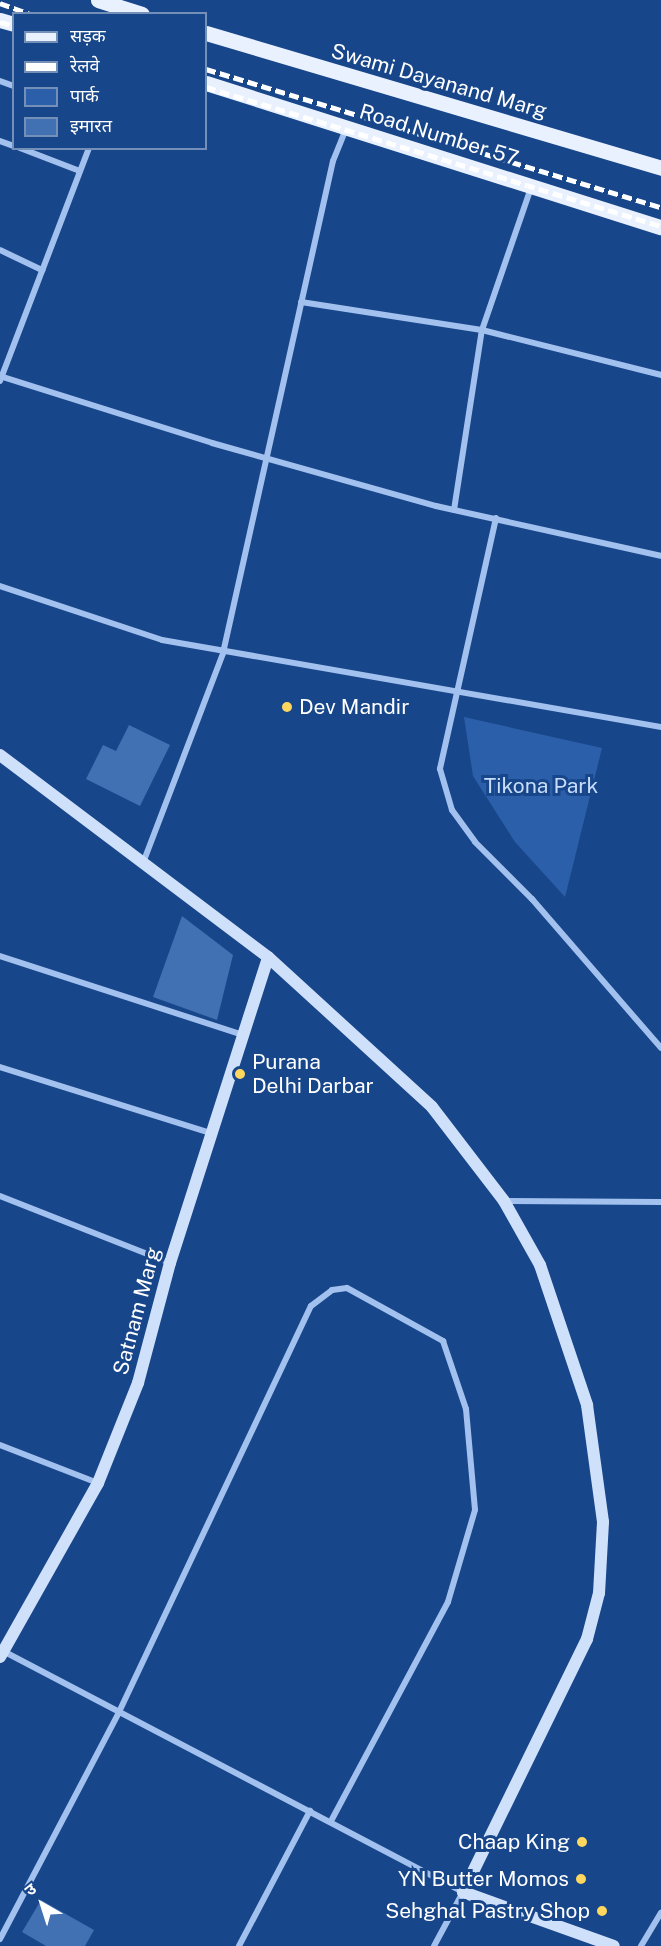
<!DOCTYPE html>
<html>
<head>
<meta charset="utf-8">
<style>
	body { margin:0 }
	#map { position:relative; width:661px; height:1946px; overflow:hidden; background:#18468a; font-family:"Public Sans","Noto Sans Devanagari",sans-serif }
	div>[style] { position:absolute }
	.green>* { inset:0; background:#2b5fa9 }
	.building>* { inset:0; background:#4170b3 }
	.street>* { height:6px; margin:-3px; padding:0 3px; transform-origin:3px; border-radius:3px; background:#a2c1ee }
	.secondary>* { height:12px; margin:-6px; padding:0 6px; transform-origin:6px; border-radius:6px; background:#cfe0fa }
	.primary>* { height:15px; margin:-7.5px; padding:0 7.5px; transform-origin:7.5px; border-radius:7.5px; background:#e9f1ff }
	.rail>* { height:4.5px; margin-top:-2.25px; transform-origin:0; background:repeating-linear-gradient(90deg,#fff 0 10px,transparent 0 14.5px) }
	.dots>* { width:16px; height:16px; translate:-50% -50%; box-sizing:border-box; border:3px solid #18468a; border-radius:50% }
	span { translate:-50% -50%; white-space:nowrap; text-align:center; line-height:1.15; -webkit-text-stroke:6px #18468a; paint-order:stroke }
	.street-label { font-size:21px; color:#fff }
	.poi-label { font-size:21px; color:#fff }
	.left { translate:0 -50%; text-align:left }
	.right { translate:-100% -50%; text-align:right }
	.park-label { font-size:21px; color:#c8ddfa }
	.legend { position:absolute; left:12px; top:12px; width:195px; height:138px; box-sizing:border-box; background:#18468a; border:2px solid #7490b9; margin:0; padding:8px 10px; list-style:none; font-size:18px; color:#fff }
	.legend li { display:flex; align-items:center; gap:12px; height:30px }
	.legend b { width:30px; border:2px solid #7490b9 }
	.north { position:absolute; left:12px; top:1874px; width:60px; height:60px; -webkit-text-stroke:4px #18468a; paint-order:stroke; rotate:321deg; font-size:16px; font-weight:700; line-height:24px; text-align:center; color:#fff }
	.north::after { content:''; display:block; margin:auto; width:21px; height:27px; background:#fff; clip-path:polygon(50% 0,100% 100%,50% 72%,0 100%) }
</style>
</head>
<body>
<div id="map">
	<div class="green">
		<div style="clip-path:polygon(464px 717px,602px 748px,565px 897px,515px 842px,473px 776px)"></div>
	</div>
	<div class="building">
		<div style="clip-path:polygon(129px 725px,170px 745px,140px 806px,86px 779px,103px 745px,116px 751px)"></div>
		<div style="clip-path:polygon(182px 916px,233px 955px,217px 1020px,153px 997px)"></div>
		<div style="clip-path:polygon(41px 1900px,94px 1930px,85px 1946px,46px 1946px,22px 1932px)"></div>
	</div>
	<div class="street">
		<div style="left:0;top:81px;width:15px;rotate:20deg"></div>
		<div style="left:0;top:141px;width:15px;rotate:20deg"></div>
		<div style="left:20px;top:148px;width:64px;rotate:21deg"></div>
		<div style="left:0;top:250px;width:47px;rotate:25.5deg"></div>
		<div style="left:301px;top:302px;width:183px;rotate:8.8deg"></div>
		<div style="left:482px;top:330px;width:185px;rotate:14.1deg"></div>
		<div style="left:0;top:376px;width:222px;rotate:17.5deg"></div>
		<div style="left:212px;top:443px;width:233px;rotate:15.7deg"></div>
		<div style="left:436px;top:506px;width:230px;rotate:12.5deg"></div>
		<div style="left:0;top:381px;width:249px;rotate:-69.1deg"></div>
		<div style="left:454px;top:510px;width:182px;rotate:-81.2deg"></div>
		<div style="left:482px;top:330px;width:150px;rotate:-71deg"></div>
		<div style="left:496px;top:518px;width:257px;rotate:102.6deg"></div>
		<div style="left:440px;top:769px;width:43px;rotate:73.7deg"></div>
		<div style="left:452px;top:810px;width:39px;rotate:54deg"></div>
		<div style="left:475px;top:842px;width:81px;rotate:45deg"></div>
		<div style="left:532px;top:899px;width:197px;rotate:49.1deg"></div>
		<div style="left:0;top:586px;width:171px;rotate:18.4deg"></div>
		<div style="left:162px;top:640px;width:507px;rotate:9.89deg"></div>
		<div style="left:143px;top:863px;width:225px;rotate:-69.1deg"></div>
		<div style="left:223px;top:653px;width:504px;rotate:-77.4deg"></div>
		<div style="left:333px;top:161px;width:35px;rotate:-68deg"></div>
		<div style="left:0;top:956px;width:256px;rotate:18deg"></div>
		<div style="left:0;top:1067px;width:221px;rotate:17.4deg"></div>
		<div style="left:0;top:1196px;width:183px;rotate:21.5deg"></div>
		<div style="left:505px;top:1201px;width:156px;rotate:0.4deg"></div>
		<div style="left:0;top:1445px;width:105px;rotate:21.2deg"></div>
		<div style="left:3px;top:1651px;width:519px;rotate:27.65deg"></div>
		<div style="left:463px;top:1892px;width:61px;rotate:118.2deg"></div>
		<div style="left:0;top:1939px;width:256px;rotate:-62.3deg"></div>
		<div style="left:119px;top:1712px;width:449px;rotate:-64.7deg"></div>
		<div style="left:311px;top:1306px;width:26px;rotate:-37deg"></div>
		<div style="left:332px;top:1290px;width:15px;rotate:-8deg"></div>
		<div style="left:347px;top:1288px;width:110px;rotate:28.9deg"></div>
		<div style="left:443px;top:1341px;width:72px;rotate:71.3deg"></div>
		<div style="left:466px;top:1409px;width:101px;rotate:84.9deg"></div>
		<div style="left:475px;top:1510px;width:96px;rotate:106.4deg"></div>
		<div style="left:448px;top:1602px;width:246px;rotate:118.1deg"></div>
		<div style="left:239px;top:1946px;width:153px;rotate:-62.3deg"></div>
		<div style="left:641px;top:1946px;width:39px;rotate:-59deg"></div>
	</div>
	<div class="secondary">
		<div style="left:0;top:755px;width:336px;rotate:37deg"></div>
		<div style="left:268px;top:957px;width:222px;rotate:42.4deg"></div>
		<div style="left:432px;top:1107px;width:118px;rotate:52.5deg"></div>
		<div style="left:504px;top:1201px;width:73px;rotate:60.6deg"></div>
		<div style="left:540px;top:1265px;width:148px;rotate:71.4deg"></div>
		<div style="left:587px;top:1405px;width:118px;rotate:82.2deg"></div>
		<div style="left:603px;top:1522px;width:71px;rotate:93.2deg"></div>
		<div style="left:599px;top:1593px;width:48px;rotate:104.6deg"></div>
		<div style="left:587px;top:1639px;width:282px;rotate:116.1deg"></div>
		<div style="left:463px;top:1892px;width:160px;rotate:19.7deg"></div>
		<div style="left:0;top:1657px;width:200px;rotate:-60.6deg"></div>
		<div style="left:98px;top:1483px;width:108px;rotate:-68.2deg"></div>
		<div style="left:138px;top:1383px;width:124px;rotate:-75.1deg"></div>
		<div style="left:170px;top:1263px;width:321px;rotate:-72.2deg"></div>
	</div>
	<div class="primary">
		<div style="left:98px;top:0;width:46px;rotate:17.7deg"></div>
		<div style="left:0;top:20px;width:15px;rotate:16deg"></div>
		<div style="left:206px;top:33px;width:475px;rotate:16.5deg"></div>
		<div style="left:206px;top:83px;width:477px;rotate:17.6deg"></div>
	</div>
	<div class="rail">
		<div style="left:0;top:3px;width:33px;rotate:20deg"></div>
		<div style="left:0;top:22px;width:15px;rotate:16deg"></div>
		<div style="left:206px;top:69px;width:475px;rotate:16.9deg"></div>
		<div style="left:206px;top:87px;width:476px;rotate:17deg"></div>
	</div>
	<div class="dots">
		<div style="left:287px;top:707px;background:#ffd75f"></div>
		<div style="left:240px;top:1074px;background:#ffd75f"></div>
		<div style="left:582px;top:1842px;background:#ffd75f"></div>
		<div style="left:581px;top:1879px;background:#ffd75f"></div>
		<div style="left:602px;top:1911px;background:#ffd75f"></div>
	</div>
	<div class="street-label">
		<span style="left:439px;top:81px;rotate:16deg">Swami Dayanand Marg</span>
		<span style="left:439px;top:135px;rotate:17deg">Road Number 57</span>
		<span style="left:137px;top:1311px;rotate:-75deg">Satnam Marg</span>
	</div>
	<div class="poi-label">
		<span class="left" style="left:299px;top:707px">Dev Mandir</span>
		<span class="left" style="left:252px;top:1074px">Purana<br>Delhi Darbar</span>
		<span class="right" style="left:570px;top:1842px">Chaap King</span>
		<span class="right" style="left:569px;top:1879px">YN Butter Momos</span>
		<span class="right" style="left:590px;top:1911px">Sehghal Pastry Shop</span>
	</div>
	<div class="park-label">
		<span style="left:541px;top:786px">Tikona Park</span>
	</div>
	<ul class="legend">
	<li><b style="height:8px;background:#e9f1ff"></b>सड़क</li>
	<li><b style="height:8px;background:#fff"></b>रेलवे</li>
	<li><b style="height:16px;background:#2b5fa9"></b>पार्क</li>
	<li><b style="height:16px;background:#4170b3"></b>इमारत</li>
	</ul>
	<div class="north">उ</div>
</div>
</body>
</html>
